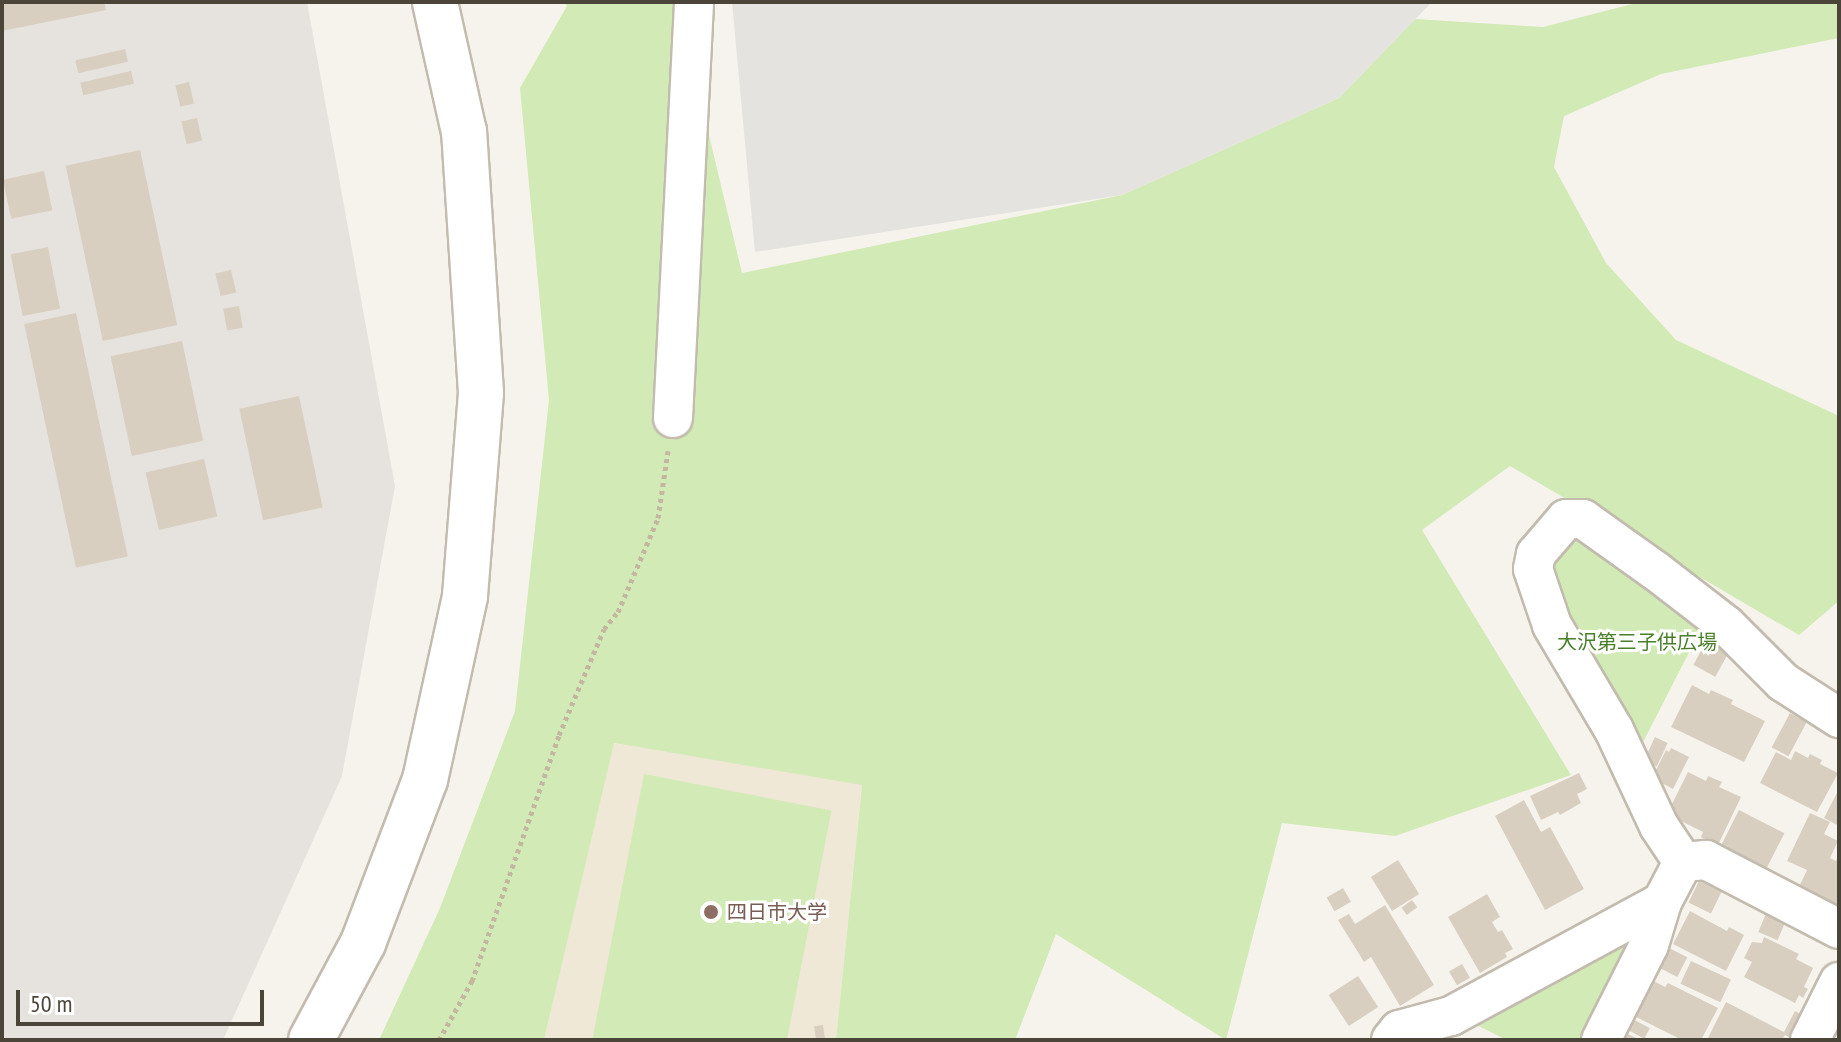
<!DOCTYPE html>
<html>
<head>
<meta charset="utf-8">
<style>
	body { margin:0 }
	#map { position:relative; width:1841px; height:1042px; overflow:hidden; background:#f6f3ec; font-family:"PT Sans Narrow","Noto Sans JP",sans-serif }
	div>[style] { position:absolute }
	.industrial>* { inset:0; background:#e6e2dd }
	.education>* { inset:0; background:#efe8d6 }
	.green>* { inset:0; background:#d2eab5; transform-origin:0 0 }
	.parking>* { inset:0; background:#e5e3e0 }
	.building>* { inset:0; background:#d8cfc1; transform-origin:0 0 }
	.path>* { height:5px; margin-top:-2.5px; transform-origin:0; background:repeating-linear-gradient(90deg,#c4b79f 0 4px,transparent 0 8px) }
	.roads { filter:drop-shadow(2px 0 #c2bbae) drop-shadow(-2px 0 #c2bbae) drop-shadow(0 2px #c2bbae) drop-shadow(0 -2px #c2bbae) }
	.minor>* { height:38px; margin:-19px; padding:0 19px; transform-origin:19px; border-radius:19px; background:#fff }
	.tertiary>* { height:44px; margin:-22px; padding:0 22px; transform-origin:22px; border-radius:22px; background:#fff }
	.dots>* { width:22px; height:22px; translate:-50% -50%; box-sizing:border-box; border:4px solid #fff; border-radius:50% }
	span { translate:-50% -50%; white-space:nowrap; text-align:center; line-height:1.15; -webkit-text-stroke:6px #fff; paint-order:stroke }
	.park-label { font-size:20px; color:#4a7f2a }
	.education-label { font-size:20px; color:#785e54 }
	.left { translate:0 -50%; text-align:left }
	.frame { position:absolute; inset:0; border:4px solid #4b4439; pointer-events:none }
	.scale { position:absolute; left:16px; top:990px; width:248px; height:36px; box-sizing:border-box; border:4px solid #4b4439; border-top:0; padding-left:10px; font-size:24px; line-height:28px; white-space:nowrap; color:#4b4439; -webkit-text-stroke:6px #fff; paint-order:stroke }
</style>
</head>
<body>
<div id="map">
	<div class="industrial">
		<div style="clip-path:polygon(2px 2px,307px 2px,395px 486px,342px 776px,223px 1040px,2px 1040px)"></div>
	</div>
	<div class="education">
		<div style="clip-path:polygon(613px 743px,862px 784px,836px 1040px,544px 1040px)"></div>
	</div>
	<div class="green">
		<div style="clip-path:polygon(565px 2px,677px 2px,742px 273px,1122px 195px,1339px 98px,1415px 19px,1543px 27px,1640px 2px,1839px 2px,1839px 38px,1661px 74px,1564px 116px,1554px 167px,1606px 263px,1676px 340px,1839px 416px,1839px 601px,1799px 635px,1510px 466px,1422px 530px,1571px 775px,1395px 836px,1282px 823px,1226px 1040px,1056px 934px,1015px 1040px,836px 1040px,862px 785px,614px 743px,544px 1040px,379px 1040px,440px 908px,515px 711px,549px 400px,520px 88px,567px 6px)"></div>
		<div style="clip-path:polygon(1572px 531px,1702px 627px,1640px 748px,1563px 617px,1546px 562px)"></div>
		<div style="left:644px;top:774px;width:191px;height:270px;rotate:11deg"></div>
		<div style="clip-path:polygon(1627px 932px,1633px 942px,1582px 1040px,1507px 1040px,1468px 1021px)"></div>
	</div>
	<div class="parking">
		<div style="clip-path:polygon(732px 2px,1432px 2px,1339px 98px,1122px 195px,755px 252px)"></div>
	</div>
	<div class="building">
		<div style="clip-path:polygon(2px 2px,104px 2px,106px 10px,2px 31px)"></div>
		<div style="left:125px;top:49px;width:13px;height:51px;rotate:77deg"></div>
		<div style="left:131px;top:71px;width:13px;height:52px;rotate:77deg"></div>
		<div style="left:189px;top:82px;width:22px;height:14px;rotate:77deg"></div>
		<div style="left:197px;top:118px;width:23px;height:16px;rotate:77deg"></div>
		<div style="left:140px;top:150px;width:179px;height:76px;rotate:78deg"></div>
		<div style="left:44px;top:171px;width:40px;height:42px;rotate:78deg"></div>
		<div style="left:48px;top:247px;width:63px;height:38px;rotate:79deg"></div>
		<div style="left:231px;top:270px;width:23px;height:16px;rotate:77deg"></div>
		<div style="left:239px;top:306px;width:22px;height:16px;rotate:80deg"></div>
		<div style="left:76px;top:313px;width:249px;height:53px;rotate:78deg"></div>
		<div style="left:182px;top:341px;width:102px;height:73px;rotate:78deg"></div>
		<div style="left:299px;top:396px;width:114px;height:61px;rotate:78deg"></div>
		<div style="left:204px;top:459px;width:59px;height:60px;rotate:77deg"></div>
		<div style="left:1706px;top:642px;width:25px;height:26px;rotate:29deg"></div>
		<div style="clip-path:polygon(1692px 685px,1709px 694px,1711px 690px,1733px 700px,1731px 704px,1765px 721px,1744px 762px,1671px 727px)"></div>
		<div style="left:1790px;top:713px;width:19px;height:39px;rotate:28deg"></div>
		<div style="left:1655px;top:737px;width:14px;height:26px;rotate:25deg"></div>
		<div style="clip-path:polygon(1671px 748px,1689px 757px,1673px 789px,1652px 778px,1666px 750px,1669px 752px)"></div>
		<div style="clip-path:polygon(1795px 751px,1808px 758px,1810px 754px,1822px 760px,1820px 764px,1838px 773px,1817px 812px,1760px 783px,1776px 752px,1791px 760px)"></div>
		<div style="clip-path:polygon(1688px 772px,1706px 781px,1708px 776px,1722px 782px,1719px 787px,1741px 797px,1718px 845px,1701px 837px,1703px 832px,1667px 814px)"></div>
		<div style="clip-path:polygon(1579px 773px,1587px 789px,1577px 794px,1581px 803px,1560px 815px,1558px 812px,1541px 820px,1530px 796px)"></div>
		<div style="clip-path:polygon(1839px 789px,1839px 826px,1824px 818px)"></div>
		<div style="clip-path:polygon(1524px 800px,1541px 832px,1550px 827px,1584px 889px,1545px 910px,1495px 816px)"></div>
		<div style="left:1739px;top:810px;width:51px;height:42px;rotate:27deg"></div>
		<div style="clip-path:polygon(1810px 813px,1830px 822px,1824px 834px,1838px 841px,1830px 858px,1836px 861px,1839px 854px,1839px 910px,1799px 887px,1807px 870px,1787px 861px)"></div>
		<div style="left:1398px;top:860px;width:40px;height:32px;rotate:58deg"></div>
		<div style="left:1699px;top:881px;width:25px;height:24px;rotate:26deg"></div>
		<div style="left:1343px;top:888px;width:16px;height:19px;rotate:60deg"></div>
		<div style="clip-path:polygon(1487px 894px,1500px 917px,1492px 922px,1498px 932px,1502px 930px,1513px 949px,1505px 953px,1507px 957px,1480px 973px,1448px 917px)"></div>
		<div style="left:1412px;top:900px;width:9px;height:13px;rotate:54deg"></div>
		<div style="clip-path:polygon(1385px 905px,1434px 985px,1400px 1006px,1371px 957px,1364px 962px,1338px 920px,1349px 914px,1355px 924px)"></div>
		<div style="left:1768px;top:909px;width:21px;height:25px;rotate:23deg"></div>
		<div style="clip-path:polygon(1690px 911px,1727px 931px,1729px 927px,1744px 935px,1726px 971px,1673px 944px)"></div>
		<div style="clip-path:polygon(1764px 937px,1799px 954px,1796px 959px,1813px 968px,1804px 987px,1808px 989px,1803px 998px,1799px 995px,1795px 1003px,1744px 977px,1752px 962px,1744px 958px,1752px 942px,1762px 943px)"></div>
		<div style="left:1665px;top:946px;width:25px;height:22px;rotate:27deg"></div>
		<div style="left:1691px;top:961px;width:44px;height:25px;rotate:25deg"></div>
		<div style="left:1462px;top:964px;width:16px;height:15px;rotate:60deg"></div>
		<div style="left:1358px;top:976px;width:37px;height:35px;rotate:57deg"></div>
		<div style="clip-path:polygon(1650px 979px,1665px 987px,1668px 983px,1718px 1008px,1701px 1040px,1682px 1040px,1632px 1015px)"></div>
		<div style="clip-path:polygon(1726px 1002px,1784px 1032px,1795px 1011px,1806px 1017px,1794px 1040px,1785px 1035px,1782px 1040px,1707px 1040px)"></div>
		<div style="left:1627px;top:1016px;width:26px;height:12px;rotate:28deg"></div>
		<div style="left:823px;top:1025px;width:15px;height:9px;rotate:82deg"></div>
		<div style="clip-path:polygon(1620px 1030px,1640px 1040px,1615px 1040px)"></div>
	</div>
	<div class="path">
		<div style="left:439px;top:1040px;width:68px;rotate:-60.8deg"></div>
		<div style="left:472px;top:981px;width:261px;rotate:-70.5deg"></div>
		<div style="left:559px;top:735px;width:115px;rotate:-67deg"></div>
		<div style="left:604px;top:629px;width:22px;rotate:-51deg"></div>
		<div style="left:618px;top:612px;width:102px;rotate:-66.9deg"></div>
		<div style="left:658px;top:518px;width:68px;rotate:-81.5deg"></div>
	</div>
	<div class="roads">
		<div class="minor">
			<div style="left:673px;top:418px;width:417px;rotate:-87.1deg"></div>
			<div style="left:1683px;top:862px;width:43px;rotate:-123.7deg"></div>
			<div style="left:1659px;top:826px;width:106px;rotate:-115.1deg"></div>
			<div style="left:1614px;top:730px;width:122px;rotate:-120.6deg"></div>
			<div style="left:1552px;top:625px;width:59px;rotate:-108.7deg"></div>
			<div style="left:1533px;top:569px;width:15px;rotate:-79deg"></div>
			<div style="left:1536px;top:554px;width:46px;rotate:-49.4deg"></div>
			<div style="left:1566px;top:519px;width:17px"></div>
			<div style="left:1583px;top:519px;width:90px;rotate:35.5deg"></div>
			<div style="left:1656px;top:571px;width:88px;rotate:37.6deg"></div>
			<div style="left:1726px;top:625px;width:81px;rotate:45deg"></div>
			<div style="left:1783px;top:682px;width:67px;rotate:32.7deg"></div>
			<div style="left:1683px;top:862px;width:23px;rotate:-5deg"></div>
			<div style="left:1706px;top:860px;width:150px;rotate:27.4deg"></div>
			<div style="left:1391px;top:1040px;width:13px;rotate:-51deg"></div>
			<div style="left:1399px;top:1030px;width:54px;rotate:-15.1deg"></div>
			<div style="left:1451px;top:1016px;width:240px;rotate:-28.4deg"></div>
			<div style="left:1662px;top:902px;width:45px;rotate:-62.3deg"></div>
			<div style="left:1601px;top:1040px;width:106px;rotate:-63.2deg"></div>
			<div style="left:1649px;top:945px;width:45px;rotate:-73.2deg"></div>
			<div style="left:1810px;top:1040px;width:65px;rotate:-63.4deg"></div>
		</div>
		<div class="tertiary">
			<div style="left:311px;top:1040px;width:110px;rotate:-61.8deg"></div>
			<div style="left:363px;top:943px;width:174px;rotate:-69.2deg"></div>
			<div style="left:425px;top:780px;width:188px;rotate:-77.7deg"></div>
			<div style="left:465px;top:596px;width:204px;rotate:-85.5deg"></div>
			<div style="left:481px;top:393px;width:262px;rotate:-93.7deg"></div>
			<div style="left:464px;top:132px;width:133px;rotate:-102.6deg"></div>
		</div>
	</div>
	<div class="dots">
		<div style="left:711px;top:912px;background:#8d6e63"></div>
	</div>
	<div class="park-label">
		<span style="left:1637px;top:642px">大沢第三子供広場</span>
	</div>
	<div class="education-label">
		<span class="left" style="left:727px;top:912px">四日市大学</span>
	</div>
	<div class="frame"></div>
	<div class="scale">50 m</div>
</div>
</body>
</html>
